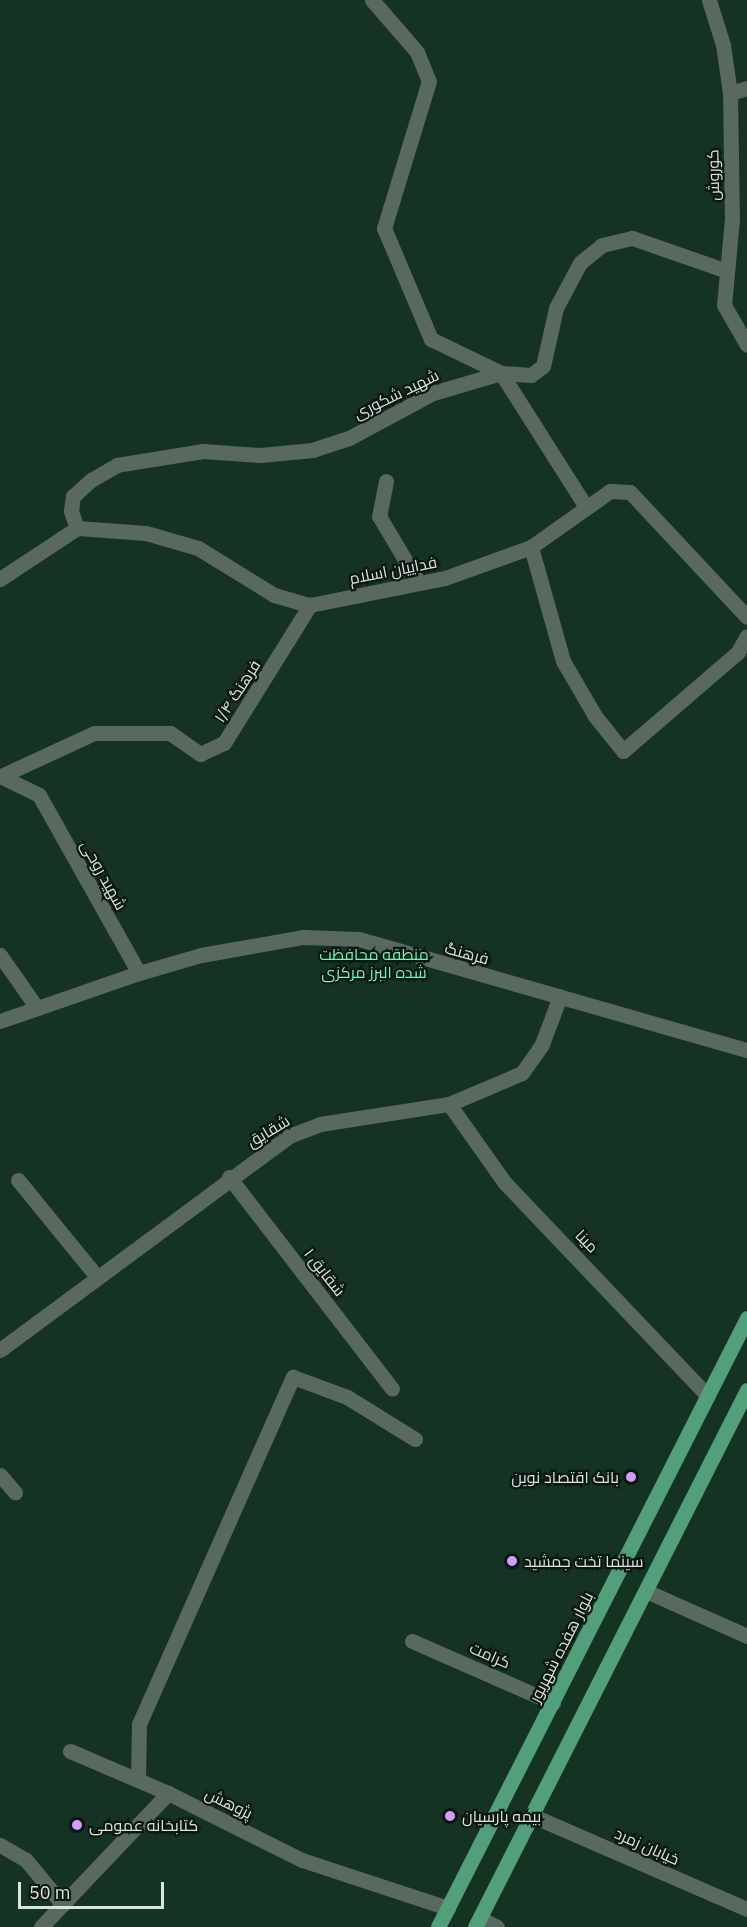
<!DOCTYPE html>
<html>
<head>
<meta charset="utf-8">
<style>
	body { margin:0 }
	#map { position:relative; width:747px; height:1927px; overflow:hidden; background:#14211a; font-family:"IBM Plex Sans",Cairo,sans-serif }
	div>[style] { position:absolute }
	.green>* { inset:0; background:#143323; transform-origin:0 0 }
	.minor>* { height:15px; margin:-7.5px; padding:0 7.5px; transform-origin:7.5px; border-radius:7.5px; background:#5a6960 }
	.tertiary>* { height:15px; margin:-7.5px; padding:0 7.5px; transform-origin:7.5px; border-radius:7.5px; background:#5a6960 }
	.secondary>* { height:15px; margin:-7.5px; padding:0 7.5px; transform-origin:7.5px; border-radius:7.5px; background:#5a6960 }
	.primary>* { height:15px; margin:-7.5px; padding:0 7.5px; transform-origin:7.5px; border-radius:7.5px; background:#52a07a }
	.dots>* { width:16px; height:16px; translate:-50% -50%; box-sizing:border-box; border:3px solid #0a1811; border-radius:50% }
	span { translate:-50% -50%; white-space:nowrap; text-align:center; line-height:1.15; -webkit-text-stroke:4.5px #0a1811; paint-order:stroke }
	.street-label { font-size:16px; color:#dae3de }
	.park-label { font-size:16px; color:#6cfab6 }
	.poi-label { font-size:16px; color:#dae3de }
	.right { translate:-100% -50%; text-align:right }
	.left { translate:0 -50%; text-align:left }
	.scale { position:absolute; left:18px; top:1882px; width:146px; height:27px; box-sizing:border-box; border:3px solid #dae3de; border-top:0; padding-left:8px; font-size:18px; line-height:21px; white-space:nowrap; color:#dae3de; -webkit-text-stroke:4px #0a1811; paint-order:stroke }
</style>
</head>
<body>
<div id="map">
	<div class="green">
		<div style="left:0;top:0;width:747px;height:1927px"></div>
	</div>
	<div class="minor">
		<div style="left:372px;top:0;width:69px;rotate:49.1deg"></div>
		<div style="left:417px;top:52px;width:31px;rotate:68deg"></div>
		<div style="left:429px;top:81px;width:154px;rotate:107deg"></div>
		<div style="left:384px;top:228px;width:121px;rotate:67.1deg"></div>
		<div style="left:431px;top:339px;width:78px;rotate:25.9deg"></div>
		<div style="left:501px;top:373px;width:159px;rotate:57.6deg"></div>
		<div style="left:730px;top:93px;width:18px;rotate:-16deg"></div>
		<div style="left:727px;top:271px;width:101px;rotate:-160.8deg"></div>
		<div style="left:632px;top:238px;width:31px;rotate:167deg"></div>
		<div style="left:602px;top:245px;width:28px;rotate:141deg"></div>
		<div style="left:580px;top:263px;width:51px;rotate:118.1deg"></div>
		<div style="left:556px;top:308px;width:59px;rotate:102.6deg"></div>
		<div style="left:543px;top:366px;width:15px;rotate:143deg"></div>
		<div style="left:531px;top:375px;width:30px;rotate:-176deg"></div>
		<div style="left:501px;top:373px;width:71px;rotate:163.6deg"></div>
		<div style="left:433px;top:393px;width:95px;rotate:151.8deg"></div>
		<div style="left:349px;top:438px;width:38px;rotate:162deg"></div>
		<div style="left:313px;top:450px;width:53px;rotate:174.6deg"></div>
		<div style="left:260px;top:455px;width:57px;rotate:-176deg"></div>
		<div style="left:203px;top:451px;width:87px;rotate:170.8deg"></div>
		<div style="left:117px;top:465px;width:30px;rotate:150deg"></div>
		<div style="left:91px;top:480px;width:24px;rotate:138deg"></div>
		<div style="left:73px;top:496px;width:15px;rotate:98deg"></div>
		<div style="left:71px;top:511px;width:18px;rotate:71deg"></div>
		<div style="left:77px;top:528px;width:69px;rotate:4.1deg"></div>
		<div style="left:146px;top:533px;width:54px;rotate:16.1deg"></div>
		<div style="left:198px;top:548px;width:89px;rotate:31.7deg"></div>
		<div style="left:274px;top:595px;width:37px;rotate:16deg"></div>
		<div style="left:310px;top:605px;width:138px;rotate:-11.3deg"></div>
		<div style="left:445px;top:578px;width:91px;rotate:-19.8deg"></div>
		<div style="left:531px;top:547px;width:97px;rotate:-35.3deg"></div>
		<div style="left:610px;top:491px;width:20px;rotate:3deg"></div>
		<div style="left:630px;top:492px;width:171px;rotate:46.9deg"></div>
		<div style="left:386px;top:481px;width:36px;rotate:101deg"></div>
		<div style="left:379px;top:516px;width:78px;rotate:59.2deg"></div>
		<div style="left:531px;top:547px;width:118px;rotate:74.3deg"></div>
		<div style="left:563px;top:661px;width:64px;rotate:59.8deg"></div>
		<div style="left:595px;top:716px;width:45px;rotate:51.3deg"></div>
		<div style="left:623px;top:751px;width:152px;rotate:-40.7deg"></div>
		<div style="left:738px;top:652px;width:18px;rotate:-61deg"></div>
		<div style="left:1px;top:776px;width:102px;rotate:-24.8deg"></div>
		<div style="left:94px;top:733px;width:76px"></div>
		<div style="left:170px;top:733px;width:37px;rotate:35deg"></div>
		<div style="left:200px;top:754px;width:26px;rotate:-25deg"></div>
		<div style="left:224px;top:743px;width:163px;rotate:-58.1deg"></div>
		<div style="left:0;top:955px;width:65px;rotate:55.1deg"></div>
		<div style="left:0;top:1021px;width:147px;rotate:-19.1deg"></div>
		<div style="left:449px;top:1104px;width:97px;rotate:54.7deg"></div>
		<div style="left:505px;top:1183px;width:294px;rotate:46.4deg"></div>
		<div style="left:229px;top:1177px;width:267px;rotate:52.4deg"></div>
		<div style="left:18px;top:1180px;width:125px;rotate:50.8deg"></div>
		<div style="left:0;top:1350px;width:360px;rotate:-36.5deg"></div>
		<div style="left:289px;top:1136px;width:33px;rotate:-21deg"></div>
		<div style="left:320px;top:1124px;width:131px;rotate:-8.8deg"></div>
		<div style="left:449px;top:1104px;width:79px;rotate:-23deg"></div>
		<div style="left:522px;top:1073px;width:35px;rotate:-55deg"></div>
		<div style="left:542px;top:1044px;width:51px;rotate:-69.4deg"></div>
		<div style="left:0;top:1475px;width:23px;rotate:49deg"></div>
		<div style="left:646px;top:1591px;width:111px;rotate:24deg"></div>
		<div style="left:412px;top:1641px;width:154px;rotate:23.7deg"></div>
		<div style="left:70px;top:1751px;width:107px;rotate:23.2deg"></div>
		<div style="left:168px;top:1793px;width:150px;rotate:26.6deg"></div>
		<div style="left:302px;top:1860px;width:154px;rotate:18.2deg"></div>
		<div style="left:138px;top:1780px;width:56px;rotate:-89deg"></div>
		<div style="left:139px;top:1724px;width:380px;rotate:-66.1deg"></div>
		<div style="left:293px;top:1377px;width:58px;rotate:20.3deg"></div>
		<div style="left:347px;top:1397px;width:80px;rotate:31.7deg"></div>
		<div style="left:533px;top:1816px;width:233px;rotate:23.5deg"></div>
		<div style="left:0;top:1845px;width:30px;rotate:30deg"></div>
		<div style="left:26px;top:1860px;width:58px;rotate:50.6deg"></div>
		<div style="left:480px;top:1918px;width:19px;rotate:28deg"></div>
		<div style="left:41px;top:1927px;width:185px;rotate:-46.5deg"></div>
	</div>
	<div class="tertiary">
		<div style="left:0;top:579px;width:92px;rotate:-33.5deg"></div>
		<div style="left:0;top:776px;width:43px;rotate:26deg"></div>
		<div style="left:39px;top:795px;width:204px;rotate:60.7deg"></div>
		<div style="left:139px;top:973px;width:65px;rotate:-16.2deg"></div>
		<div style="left:201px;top:955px;width:104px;rotate:-10deg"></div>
		<div style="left:303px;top:937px;width:56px;rotate:2deg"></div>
		<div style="left:359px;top:939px;width:404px;rotate:16deg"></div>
	</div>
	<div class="secondary">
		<div style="left:709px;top:0;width:47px;rotate:72.7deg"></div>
		<div style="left:723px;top:45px;width:49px;rotate:81.7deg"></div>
		<div style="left:730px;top:93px;width:126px;rotate:89.1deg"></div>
		<div style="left:732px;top:219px;width:86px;rotate:95.3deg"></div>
		<div style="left:724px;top:305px;width:46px;rotate:60.1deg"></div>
	</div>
	<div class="primary">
		<div style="left:438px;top:1927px;width:683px;rotate:-63.1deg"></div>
		<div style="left:475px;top:1927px;width:602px;rotate:-63.14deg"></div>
	</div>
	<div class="dots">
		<div style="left:631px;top:1477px;background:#d39cfc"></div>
		<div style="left:512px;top:1561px;background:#d39cfc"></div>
		<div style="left:450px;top:1816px;background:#d39cfc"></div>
		<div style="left:77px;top:1825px;background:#d39cfc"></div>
	</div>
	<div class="street-label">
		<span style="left:713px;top:175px;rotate:-91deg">کوروش</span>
		<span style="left:396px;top:394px;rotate:-26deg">شهید شکوری</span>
		<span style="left:393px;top:570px;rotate:-11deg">فداییان اسلام</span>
		<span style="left:237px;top:691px;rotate:-57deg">فرهنگ ۱/۴</span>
		<span style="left:104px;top:875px;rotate:61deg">شهید روحی</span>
		<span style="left:467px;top:953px;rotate:15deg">فرهنگ</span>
		<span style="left:268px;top:1131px;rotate:-31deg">شقایق</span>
		<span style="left:587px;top:1241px;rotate:46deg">مینا</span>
		<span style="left:325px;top:1272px;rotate:52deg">شقایق ۱</span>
		<span style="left:561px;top:1647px;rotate:-63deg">بلوار هفده شهریور</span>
		<span style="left:490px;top:1655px;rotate:24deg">کرامت</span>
		<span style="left:229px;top:1803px;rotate:26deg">پژوهش</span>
		<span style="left:647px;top:1846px;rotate:24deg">خیابان زمرد</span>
	</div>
	<div class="park-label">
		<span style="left:374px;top:963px">منطقه محافظت<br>شده البرز مرکزی</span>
	</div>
	<div class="poi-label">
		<span class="right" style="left:619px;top:1477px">بانک اقتصاد نوین</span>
		<span class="left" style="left:524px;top:1561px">سینما تخت جمشید</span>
		<span class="left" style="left:462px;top:1816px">بیمه پارسیان</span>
		<span class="left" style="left:89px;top:1825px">کتابخانه عمومی</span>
	</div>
	<div class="scale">50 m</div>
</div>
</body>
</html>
